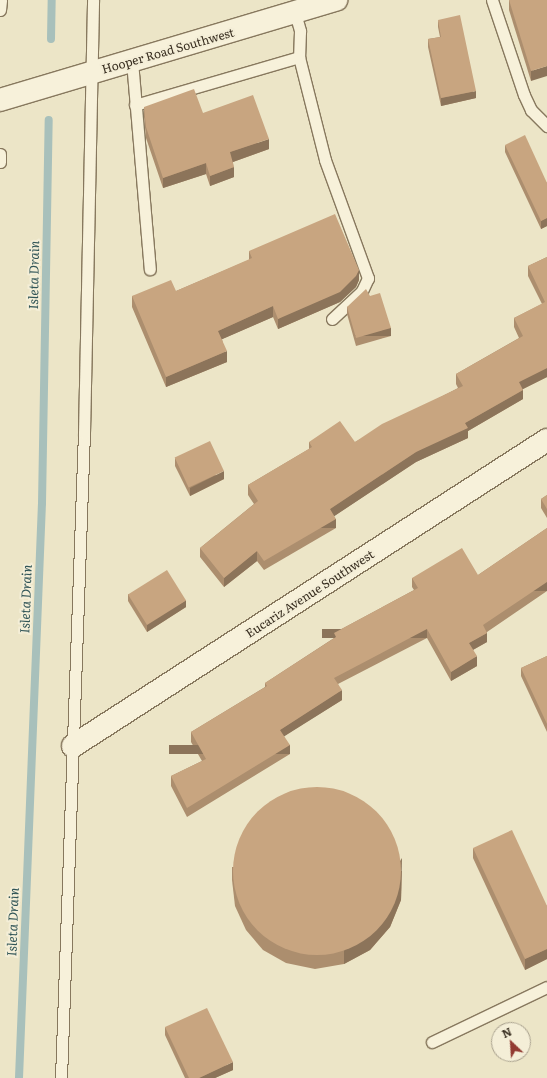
<!DOCTYPE html>
<html>
<head>
<meta charset="utf-8">
<style>
	body { margin:0 }
	#map { position:relative; width:547px; height:1078px; overflow:hidden; background:#ece5c7; font-family:Literata,serif }
	div>[style] { position:absolute }
	.stream>* { height:8px; margin:-4px; padding:0 4px; transform-origin:4px; border-radius:4px; background:#a8c0bb }
	.roads { filter:drop-shadow(1px 0 #87785e) drop-shadow(-1px 0 #87785e) drop-shadow(0 1px #87785e) drop-shadow(0 -1px #87785e) }
	.lane>* { height:11px; margin:-5.5px; padding:0 5.5px; transform-origin:5.5px; border-radius:5.5px; background:#f7f1da }
	.street>* { height:22px; margin:-11px; padding:0 11px; transform-origin:11px; border-radius:11px; background:#f7f1da }
	.wall>* { inset:0; background:#ac8e6e }
	.shaded-wall>* { inset:0; background:#8c745a; transform-origin:0 0 }
	.building>* { inset:0; background:#c8a580; transform-origin:0 0 }
	.round { border-radius:50% }
	span { translate:-50% -50%; white-space:nowrap; text-align:center; line-height:1.15; -webkit-text-stroke:4px #f4eed7; paint-order:stroke }
	.street-label { font-size:12px; color:#382e20 }
	.water-label { font-size:13px; color:#315557; font-style:italic }
	.north { position:absolute; left:491px; top:1022px; width:40px; height:40px; box-sizing:border-box; background:#f4eed7; border:1px solid #a9a18e; border-radius:50%; rotate:335deg; font-size:11px; font-weight:700; line-height:16px; text-align:center; color:#382e20 }
	.north::after { content:''; display:block; margin:auto; width:14px; height:18px; background:#923a31; clip-path:polygon(50% 0,100% 100%,50% 72%,0 100%) }
</style>
</head>
<body>
<div id="map">
	<div class="stream">
		<div style="left:51px;top:39px;width:39px;rotate:-89deg"></div>
		<div style="left:19px;top:1078px;width:575px;rotate:-87.71deg"></div>
		<div style="left:42px;top:503px;width:383px;rotate:-89deg"></div>
	</div>
	<div class="roads">
		<div class="lane">
			<div style="left:492px;top:0;width:100px;rotate:71.4deg"></div>
			<div style="left:524px;top:95px;width:17px;rotate:65deg"></div>
			<div style="left:531px;top:110px;width:23px;rotate:45deg"></div>
			<div style="left:0;top:10px;width:10px;rotate:-84deg"></div>
			<div style="left:295px;top:13px;width:19px;rotate:74deg"></div>
			<div style="left:300px;top:31px;width:26px;rotate:92deg"></div>
			<div style="left:299px;top:57px;width:106px;rotate:75.8deg"></div>
			<div style="left:325px;top:160px;width:126px;rotate:70deg"></div>
			<div style="left:368px;top:278px;width:14px;rotate:115deg"></div>
			<div style="left:362px;top:291px;width:41px;rotate:137deg"></div>
			<div style="left:132px;top:61px;width:209px;rotate:85.1deg"></div>
			<div style="left:135px;top:105px;width:171px;rotate:-16.3deg"></div>
			<div style="left:0;top:154px;width:8px;rotate:90deg"></div>
			<div style="left:432px;top:1042px;width:127px;rotate:-25.6deg"></div>
			<div style="left:61px;top:1078px;width:645px;rotate:-87.96deg"></div>
			<div style="left:84px;top:433px;width:433px;rotate:-88.8deg"></div>
		</div>
		<div class="street">
			<div style="left:0;top:100px;width:351px;rotate:-16.6deg"></div>
			<div style="left:73px;top:746px;width:564px;rotate:-32.85deg"></div>
		</div>
	</div>
	<div class="wall">
		<div style="clip-path:polygon(509px 0,547px 0,531px 81px,509px 10px)"></div>
		<div style="clip-path:polygon(438px 20px,476px 98px,441px 106px,428px 47px,428px 39px,440px 37px,438px 27px)"></div>
		<div style="clip-path:polygon(144px 107px,203px 113px,269px 149px,233px 162px,234px 177px,210px 186px,206px 174px,163px 188px,146px 138px,144px 117px)"></div>
		<div style="clip-path:polygon(505px 145px,547px 183px,547px 226px,541px 229px,505px 152px)"></div>
		<div style="clip-path:polygon(249px 251px,359px 280px,356px 287px,340px 302px,278px 329px,273px 317px,222px 339px,227px 362px,166px 387px,132px 307px,132px 296px,176px 291px,249px 260px)"></div>
		<div style="clip-path:polygon(547px 257px,547px 377px,523px 389px,523px 399px,468px 431px,468px 438px,416px 462px,334px 516px,336px 528px,264px 570px,257px 561px,224px 587px,200px 557px,200px 548px,254px 504px,248px 495px,248px 485px,309px 449px,309px 442px,355px 442px,458px 388px,456px 384px,456px 374px,519px 338px,514px 327px,514px 318px,542px 304px,528px 276px,528px 266px)"></div>
		<div style="clip-path:polygon(370px 296px,391px 336px,356px 346px,347px 314px,347px 307px)"></div>
		<div style="clip-path:polygon(175px 458px,224px 479px,190px 496px,175px 466px)"></div>
		<div style="clip-path:polygon(547px 495px,547px 518px,541px 508px,541px 499px)"></div>
		<div style="clip-path:polygon(547px 528px,547px 591px,487px 632px,487px 642px,473px 650px,477px 666px,451px 681px,427px 638px,338px 684px,342px 700px,284px 736px,290px 754px,187px 817px,171px 786px,171px 776px,202px 761px,191px 742px,191px 732px,265px 687px,265px 683px,334px 638px,334px 633px,414px 590px,412px 587px,412px 578px,478px 575px)"></div>
		<div style="clip-path:polygon(128px 594px,186px 607px,147px 632px,128px 601px)"></div>
		<div style="clip-path:polygon(547px 656px,547px 732px,521px 676px,521px 668px)"></div>
		<div style="clip-path:polygon(473px 848px,547px 906px,547px 959px,525px 970px,473px 858px)"></div>
		<div style="clip-path:polygon(232px 867px,402px 871px,401px 900px,390px 927px,370px 950px,344px 964px,315px 969px,286px 963px,263px 950px,246px 930px,235px 906px,232px 880px)"></div>
		<div style="clip-path:polygon(165px 1027px,233px 1070px,215px 1078px,185px 1078px,165px 1035px)"></div>
	</div>
	<div class="shaded-wall">
		<div style="clip-path:polygon(547px 66px,547px 76px,531px 81px,531px 71px)"></div>
		<div style="clip-path:polygon(476px 91px,476px 98px,441px 106px,441px 98px)"></div>
		<div style="clip-path:polygon(269px 139px,269px 149px,230px 163px,230px 152px)"></div>
		<div style="clip-path:polygon(206px 163px,206px 174px,163px 188px,163px 178px)"></div>
		<div style="clip-path:polygon(234px 167px,234px 177px,210px 186px,210px 176px)"></div>
		<div style="clip-path:polygon(547px 218px,547px 226px,541px 229px,541px 221px)"></div>
		<div style="clip-path:polygon(359px 270px,359px 280px,356px 287px,340px 302px,278px 329px,278px 319px)"></div>
		<div style="clip-path:polygon(273px 306px,273px 317px,218px 341px,218px 331px)"></div>
		<div style="left:391px;top:328px;width:8px;height:36px;rotate:90deg"></div>
		<div style="clip-path:polygon(227px 351px,227px 362px,166px 387px,166px 377px)"></div>
		<div style="clip-path:polygon(547px 368px,547px 377px,519px 391px,519px 382px)"></div>
		<div style="clip-path:polygon(523px 390px,523px 399px,468px 431px,468px 438px,416px 462px,330px 519px,330px 509px,416px 452px,465px 423px)"></div>
		<div style="clip-path:polygon(224px 471px,224px 479px,190px 496px,190px 488px)"></div>
		<div style="left:336px;top:519px;width:9px;height:83px;rotate:90deg"></div>
		<div style="clip-path:polygon(257px 551px,257px 561px,224px 587px,224px 578px)"></div>
		<div style="left:547px;top:582px;width:9px;height:77px;rotate:90deg"></div>
		<div style="clip-path:polygon(186px 600px,186px 607px,147px 632px,147px 624px)"></div>
		<div style="left:427px;top:629px;width:9px;height:105px;rotate:90deg"></div>
		<div style="clip-path:polygon(487px 633px,487px 642px,469px 652px,469px 643px)"></div>
		<div style="clip-path:polygon(477px 656px,477px 666px,451px 681px,451px 672px)"></div>
		<div style="clip-path:polygon(342px 690px,342px 700px,280px 739px,280px 730px)"></div>
		<div style="left:290px;top:745px;width:9px;height:121px;rotate:90deg"></div>
		<div style="clip-path:polygon(402px 858px,401px 900px,390px 927px,370px 950px,344px 964px,344px 951px)"></div>
		<div style="clip-path:polygon(547px 949px,547px 959px,525px 970px,525px 959px)"></div>
		<div style="clip-path:polygon(233px 1062px,233px 1070px,215px 1078px,199px 1078px)"></div>
	</div>
	<div class="building">
		<div style="clip-path:polygon(509px 0,547px 0,547px 66px,531px 71px)"></div>
		<div style="clip-path:polygon(460px 15px,476px 91px,441px 98px,428px 39px,441px 37px,438px 20px)"></div>
		<div style="clip-path:polygon(194px 89px,203px 113px,253px 95px,269px 139px,230px 152px,234px 167px,210px 176px,206px 163px,163px 178px,146px 127px,144px 107px)"></div>
		<div style="clip-path:polygon(525px 135px,547px 183px,547px 218px,541px 221px,505px 145px)"></div>
		<div style="clip-path:polygon(335px 214px,359px 270px,356px 276px,340px 292px,278px 319px,273px 306px,218px 331px,227px 351px,166px 377px,132px 296px,171px 280px,176px 291px,252px 258px,249px 251px)"></div>
		<div style="clip-path:polygon(547px 257px,547px 368px,519px 382px,523px 390px,465px 423px,468px 428px,416px 452px,330px 509px,336px 519px,264px 561px,257px 551px,224px 578px,200px 548px,258px 501px,248px 485px,312px 447px,309px 442px,340px 421px,355px 442px,382px 424px,463px 386px,456px 374px,523px 336px,514px 318px,545px 302px,528px 266px)"></div>
		<div style="clip-path:polygon(366px 289px,370px 296px,380px 293px,391px 328px,356px 338px,347px 307px)"></div>
		<div style="left:210px;top:441px;width:33px;height:39px;rotate:65deg"></div>
		<div style="clip-path:polygon(547px 495px,547px 509px,541px 499px)"></div>
		<div style="clip-path:polygon(547px 528px,547px 582px,483px 625px,487px 633px,469px 643px,477px 656px,451px 672px,427px 629px,334px 678px,342px 690px,280px 730px,290px 745px,187px 808px,171px 776px,206px 759px,191px 732px,267px 686px,265px 683px,336px 637px,334px 633px,418px 588px,412px 578px,462px 548px,478px 575px)"></div>
		<div style="left:167px;top:570px;width:36px;height:46px;rotate:58deg"></div>
		<div style="clip-path:polygon(547px 656px,547px 724px,521px 668px)"></div>
		<div class="round" style="left:233px;top:787px;width:168px;height:168px"></div>
		<div style="clip-path:polygon(512px 830px,547px 906px,547px 949px,525px 959px,473px 848px)"></div>
		<div style="clip-path:polygon(207px 1008px,233px 1062px,199px 1078px,189px 1078px,165px 1027px)"></div>
	</div>
	<div class="street-label">
		<span style="left:168px;top:51px;rotate:-16deg">Hooper Road Southwest</span>
		<span style="left:310px;top:594px;rotate:-33deg">Eucariz Avenue Southwest</span>
	</div>
	<div class="water-label">
		<span style="left:34px;top:275px;rotate:-89deg">Isleta Drain</span>
		<span style="left:26px;top:599px;rotate:-88deg">Isleta Drain</span>
		<span style="left:13px;top:922px;rotate:-88deg">Isleta Drain</span>
	</div>
	<div class="north">N</div>
</div>
</body>
</html>
